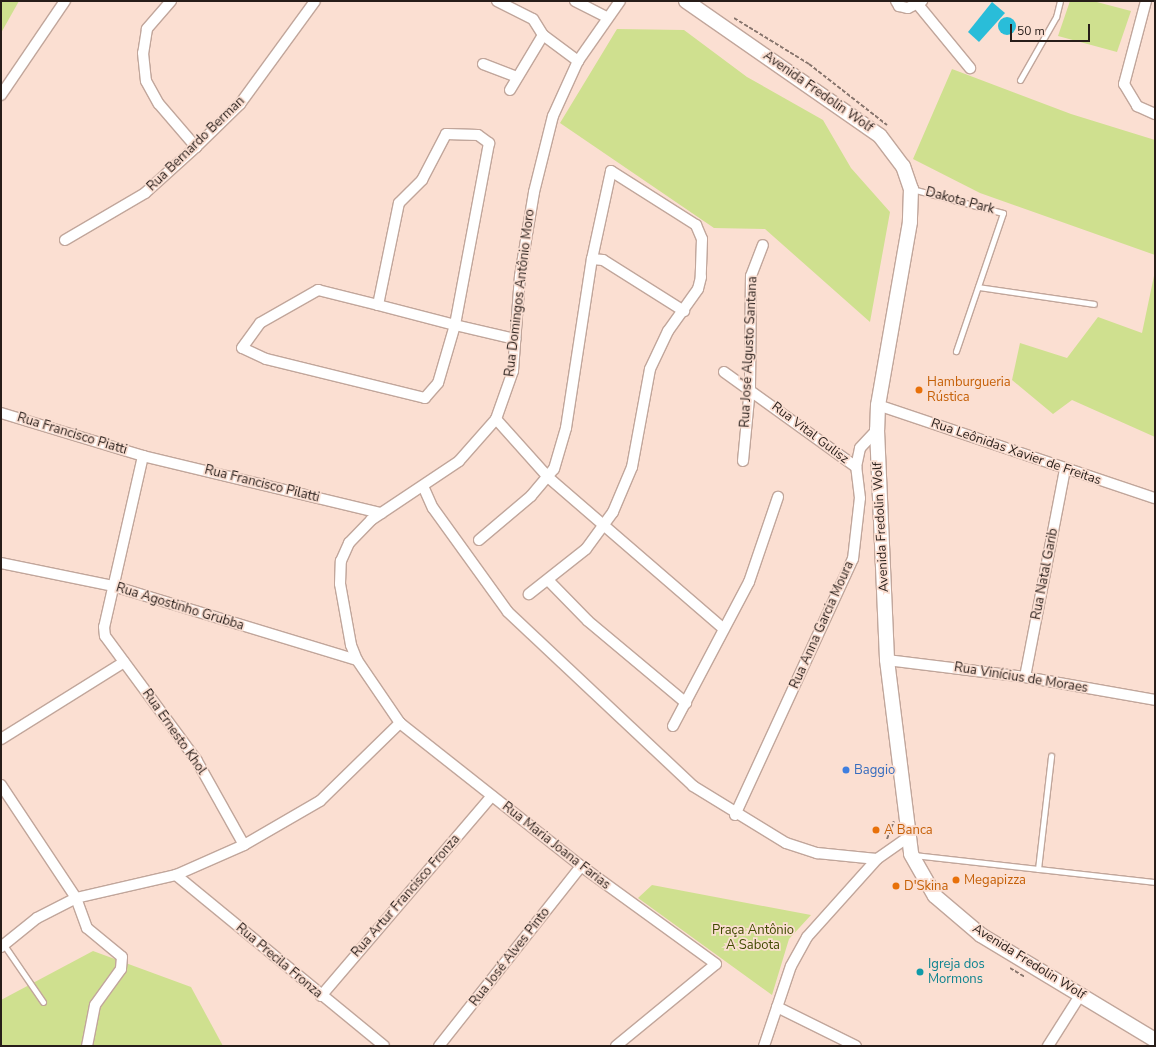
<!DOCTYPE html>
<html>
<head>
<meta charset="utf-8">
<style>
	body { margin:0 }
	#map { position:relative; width:1156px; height:1047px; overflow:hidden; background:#fbdfd2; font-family:"Nunito Sans",sans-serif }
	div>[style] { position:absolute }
	.green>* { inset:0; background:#cfe08f }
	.water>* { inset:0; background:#29bdd9 }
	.round { border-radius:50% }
	.path>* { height:2px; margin-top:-1px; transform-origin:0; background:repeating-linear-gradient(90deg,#87756d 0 4px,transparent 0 6px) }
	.roads { filter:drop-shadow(1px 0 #c1a69b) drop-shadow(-1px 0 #c1a69b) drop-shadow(0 1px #c1a69b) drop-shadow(0 -1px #c1a69b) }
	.lane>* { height:5px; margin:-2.5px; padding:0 2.5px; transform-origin:2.5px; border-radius:2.5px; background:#fff }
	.street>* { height:10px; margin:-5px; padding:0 5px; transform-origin:5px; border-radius:5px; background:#fff }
	.secondary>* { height:14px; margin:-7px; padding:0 7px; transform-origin:7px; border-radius:7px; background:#fff }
	.dots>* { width:11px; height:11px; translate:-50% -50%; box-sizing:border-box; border:2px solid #fbdfd2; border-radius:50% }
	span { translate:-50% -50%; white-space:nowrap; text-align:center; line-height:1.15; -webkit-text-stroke:3.5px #fbdfd2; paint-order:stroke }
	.street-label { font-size:13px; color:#271d19 }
	.food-label { font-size:13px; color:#c56008 }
	.left { translate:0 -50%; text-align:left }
	.shop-label { font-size:13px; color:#366cbe }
	.park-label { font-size:13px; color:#414b00 }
	.culture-label { font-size:13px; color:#0d838f }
	.frame { position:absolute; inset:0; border:2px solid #271d19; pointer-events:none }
	.scale { position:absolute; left:1010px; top:24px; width:80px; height:18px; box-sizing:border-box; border:2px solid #271d19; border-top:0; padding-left:5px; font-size:12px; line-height:14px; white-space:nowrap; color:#271d19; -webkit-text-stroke:3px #fbdfd2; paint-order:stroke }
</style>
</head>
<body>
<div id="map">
	<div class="green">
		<div style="clip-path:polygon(1px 1px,19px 1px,1px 33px)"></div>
		<div style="clip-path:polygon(1070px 1px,1093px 1px,1131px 11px,1117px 52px,1058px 36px)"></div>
		<div style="clip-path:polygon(617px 29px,684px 30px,747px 77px,823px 120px,851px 168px,890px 212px,870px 322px,765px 229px,714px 228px,560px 123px)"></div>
		<div style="clip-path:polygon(952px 69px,1071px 114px,1155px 140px,1155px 255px,980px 193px,913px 159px)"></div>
		<div style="clip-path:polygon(1155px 271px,1155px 437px,1072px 400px,1053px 414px,1012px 380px,1020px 343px,1067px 358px,1098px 317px,1142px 333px)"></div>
		<div style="clip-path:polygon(652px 885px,811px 915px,789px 939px,772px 995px,638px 898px)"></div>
		<div style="clip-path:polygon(93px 951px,191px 987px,223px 1046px,1px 1046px,1px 1000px)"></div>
	</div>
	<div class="water">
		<div style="clip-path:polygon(992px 2px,1005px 13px,979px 42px,968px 32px)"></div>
		<div class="round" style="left:998px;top:17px;width:18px;height:18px"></div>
	</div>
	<div class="path">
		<div style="left:734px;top:18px;width:88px;rotate:31.5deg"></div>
		<div style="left:809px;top:64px;width:99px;rotate:38deg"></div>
		<div style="left:887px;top:839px;width:19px;rotate:-69deg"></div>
		<div style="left:1010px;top:968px;width:17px;rotate:31deg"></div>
	</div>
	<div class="roads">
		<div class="lane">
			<div style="left:1020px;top:80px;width:73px;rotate:-60.3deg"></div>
			<div style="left:1056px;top:17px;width:16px;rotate:-76deg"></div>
			<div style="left:912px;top:189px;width:94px;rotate:14.8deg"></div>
			<div style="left:1003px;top:213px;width:146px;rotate:108.8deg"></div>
			<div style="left:978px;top:287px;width:117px;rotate:8.3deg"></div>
			<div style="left:914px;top:855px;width:243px;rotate:6.4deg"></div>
			<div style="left:1038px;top:869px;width:114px;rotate:-83.4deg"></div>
			<div style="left:4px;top:945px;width:69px;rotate:55.6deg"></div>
		</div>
		<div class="street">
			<div style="left:171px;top:1px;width:37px;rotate:131deg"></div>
			<div style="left:147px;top:29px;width:24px;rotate:99deg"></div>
			<div style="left:143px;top:53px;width:28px;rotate:84deg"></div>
			<div style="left:146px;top:81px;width:26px;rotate:61deg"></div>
			<div style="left:159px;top:104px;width:57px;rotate:49.3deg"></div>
			<div style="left:497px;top:1px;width:40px;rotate:26.6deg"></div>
			<div style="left:533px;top:19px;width:19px;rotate:58deg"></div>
			<div style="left:543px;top:35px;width:44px;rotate:36.6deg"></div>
			<div style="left:575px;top:1px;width:35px;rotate:27deg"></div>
			<div style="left:896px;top:1px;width:6px;rotate:59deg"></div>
			<div style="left:899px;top:6px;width:9px;rotate:13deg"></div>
			<div style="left:908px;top:8px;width:16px;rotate:-27deg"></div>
			<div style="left:915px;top:1px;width:87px;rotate:50.6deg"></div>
			<div style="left:1146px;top:1px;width:86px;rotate:104.8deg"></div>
			<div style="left:1124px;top:84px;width:26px;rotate:59deg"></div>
			<div style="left:1137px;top:106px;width:20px;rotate:24deg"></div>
			<div style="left:483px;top:64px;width:36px;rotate:21deg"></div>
			<div style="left:510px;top:90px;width:64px;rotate:-59deg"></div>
			<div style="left:1px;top:95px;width:114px;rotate:-55.8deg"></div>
			<div style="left:65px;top:240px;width:93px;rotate:-30.4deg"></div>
			<div style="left:145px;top:193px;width:69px;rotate:-42deg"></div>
			<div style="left:196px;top:147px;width:62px;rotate:-44.3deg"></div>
			<div style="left:240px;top:104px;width:127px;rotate:-53.9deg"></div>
			<div style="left:592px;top:259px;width:11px;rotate:5deg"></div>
			<div style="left:603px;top:260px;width:96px;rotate:32.2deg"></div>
			<div style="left:378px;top:305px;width:104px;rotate:-78.4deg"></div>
			<div style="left:399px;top:203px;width:33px;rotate:-45deg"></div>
			<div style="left:422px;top:180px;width:52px;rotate:-62.4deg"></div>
			<div style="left:446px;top:134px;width:32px;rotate:2deg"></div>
			<div style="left:478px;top:135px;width:14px;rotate:36deg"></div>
			<div style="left:489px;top:143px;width:185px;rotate:100.6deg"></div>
			<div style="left:455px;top:325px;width:60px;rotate:106.3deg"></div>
			<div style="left:438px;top:383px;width:20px;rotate:131deg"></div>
			<div style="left:425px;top:398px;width:164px;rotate:-166.2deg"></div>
			<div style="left:266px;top:359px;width:26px;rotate:-155deg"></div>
			<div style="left:242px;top:348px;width:31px;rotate:-54deg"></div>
			<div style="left:260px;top:323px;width:67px;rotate:-29.6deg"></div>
			<div style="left:318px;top:290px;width:62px;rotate:14deg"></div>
			<div style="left:378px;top:305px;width:80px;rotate:14.6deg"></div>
			<div style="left:455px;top:325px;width:62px;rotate:13.1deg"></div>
			<div style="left:724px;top:372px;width:163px;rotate:35.7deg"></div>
			<div style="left:878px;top:405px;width:292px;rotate:18.6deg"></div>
			<div style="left:1px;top:413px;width:148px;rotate:16.8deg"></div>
			<div style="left:143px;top:456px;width:245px;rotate:13.5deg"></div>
			<div style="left:496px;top:419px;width:79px;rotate:48.1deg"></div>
			<div style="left:549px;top:478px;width:231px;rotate:40.8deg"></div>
			<div style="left:143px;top:456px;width:175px;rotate:102.8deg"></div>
			<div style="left:104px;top:627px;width:9px;rotate:84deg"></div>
			<div style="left:105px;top:636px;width:155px;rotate:53.6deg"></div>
			<div style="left:197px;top:761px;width:96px;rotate:60.8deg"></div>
			<div style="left:743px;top:461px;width:73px;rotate:-84.5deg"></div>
			<div style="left:750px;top:388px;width:112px;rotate:-89.5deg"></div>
			<div style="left:751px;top:276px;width:33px;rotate:-69deg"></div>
			<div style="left:423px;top:486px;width:24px;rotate:66deg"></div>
			<div style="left:433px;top:508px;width:128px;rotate:54.2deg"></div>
			<div style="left:508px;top:612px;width:254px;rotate:43.2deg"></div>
			<div style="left:693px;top:786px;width:109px;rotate:31.5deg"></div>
			<div style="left:786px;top:843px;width:33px;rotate:18deg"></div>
			<div style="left:817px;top:853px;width:60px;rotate:5.7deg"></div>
			<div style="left:479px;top:540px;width:68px;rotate:-40.2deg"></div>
			<div style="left:531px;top:496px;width:35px;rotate:-50deg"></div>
			<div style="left:554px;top:469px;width:43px;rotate:-73.7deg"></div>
			<div style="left:566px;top:428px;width:171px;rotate:-81.3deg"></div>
			<div style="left:592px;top:259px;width:90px;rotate:-77.8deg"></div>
			<div style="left:611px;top:171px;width:101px;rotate:32.4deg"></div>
			<div style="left:696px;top:225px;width:15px;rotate:67deg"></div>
			<div style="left:702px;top:239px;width:38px;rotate:92deg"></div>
			<div style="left:701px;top:277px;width:12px;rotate:104deg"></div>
			<div style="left:698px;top:289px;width:52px;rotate:125.5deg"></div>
			<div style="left:668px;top:331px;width:42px;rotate:115.3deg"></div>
			<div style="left:650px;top:369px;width:100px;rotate:100.4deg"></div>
			<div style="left:632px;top:467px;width:49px;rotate:112.9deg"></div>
			<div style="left:613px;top:512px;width:46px;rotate:126.1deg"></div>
			<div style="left:586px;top:549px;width:73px;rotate:141.7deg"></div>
			<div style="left:1px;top:563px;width:114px;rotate:11.6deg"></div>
			<div style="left:113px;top:586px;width:255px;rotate:16.9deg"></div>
			<div style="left:548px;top:580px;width:57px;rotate:45.7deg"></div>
			<div style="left:588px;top:621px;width:128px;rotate:39.9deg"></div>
			<div style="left:887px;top:660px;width:139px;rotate:7deg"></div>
			<div style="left:1025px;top:677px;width:132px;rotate:10deg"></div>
			<div style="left:1025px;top:677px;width:211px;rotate:-79.1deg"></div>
			<div style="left:673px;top:726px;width:163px;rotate:-62.2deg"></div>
			<div style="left:749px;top:582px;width:90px;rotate:-71.2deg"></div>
			<div style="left:1px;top:739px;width:145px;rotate:-32deg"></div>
			<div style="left:1px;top:785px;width:136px;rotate:56.4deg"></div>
			<div style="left:76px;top:898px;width:32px;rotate:70deg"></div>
			<div style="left:87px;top:928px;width:45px;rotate:39.6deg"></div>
			<div style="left:122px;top:957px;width:12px;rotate:95deg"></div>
			<div style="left:121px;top:969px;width:44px;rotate:125.8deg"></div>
			<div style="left:95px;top:1005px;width:42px;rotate:101deg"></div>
			<div style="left:735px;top:815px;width:282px;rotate:-65.3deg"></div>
			<div style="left:853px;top:559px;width:61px;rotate:-83.5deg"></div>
			<div style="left:860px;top:498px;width:31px;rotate:-97deg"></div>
			<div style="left:856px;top:467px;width:19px;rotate:-78deg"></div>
			<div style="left:860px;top:448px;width:25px;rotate:-47deg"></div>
			<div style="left:176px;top:875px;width:269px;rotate:39.4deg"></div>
			<div style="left:1px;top:947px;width:46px;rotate:-38.9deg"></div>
			<div style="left:37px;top:918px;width:44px;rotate:-27.1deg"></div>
			<div style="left:76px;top:898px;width:103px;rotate:-13deg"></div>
			<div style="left:176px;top:875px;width:74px;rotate:-23.8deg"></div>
			<div style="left:244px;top:845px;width:88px;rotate:-30.1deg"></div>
			<div style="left:320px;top:801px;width:112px;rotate:-44.3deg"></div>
			<div style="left:321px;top:996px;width:263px;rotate:-49.5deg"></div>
			<div style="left:777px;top:1007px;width:88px;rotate:26.3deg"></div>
			<div style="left:439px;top:1046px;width:229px;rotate:-51.7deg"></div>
			<div style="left:616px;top:1046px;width:129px;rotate:-39.4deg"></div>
			<div style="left:716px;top:964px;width:167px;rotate:-144deg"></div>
			<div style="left:581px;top:866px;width:231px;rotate:-141.7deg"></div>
			<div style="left:400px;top:723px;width:76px;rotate:-124.3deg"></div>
			<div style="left:357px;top:660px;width:16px;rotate:-112deg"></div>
			<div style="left:351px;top:645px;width:62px;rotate:-100.2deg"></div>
			<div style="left:340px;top:584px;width:23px;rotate:-88deg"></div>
			<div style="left:341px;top:561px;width:20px;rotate:-66deg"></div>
			<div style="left:349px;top:543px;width:32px;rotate:-46deg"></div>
			<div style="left:371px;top:520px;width:106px;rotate:-33.8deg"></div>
			<div style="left:459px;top:461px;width:56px;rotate:-48.6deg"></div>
			<div style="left:496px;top:419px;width:51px;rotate:-70.5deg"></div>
			<div style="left:513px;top:371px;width:95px;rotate:-85.8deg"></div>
			<div style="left:520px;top:276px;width:85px;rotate:-80.5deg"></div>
			<div style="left:534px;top:192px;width:78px;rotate:-76deg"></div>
			<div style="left:553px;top:116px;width:60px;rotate:-65.6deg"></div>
			<div style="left:578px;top:61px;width:73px;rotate:-55deg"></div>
			<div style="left:764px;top:1046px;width:84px;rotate:-71.4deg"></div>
			<div style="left:791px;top:966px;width:33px;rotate:-61deg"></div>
			<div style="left:807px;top:937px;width:105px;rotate:-48.1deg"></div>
			<div style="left:877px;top:859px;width:37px;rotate:-35deg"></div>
			<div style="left:1048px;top:1046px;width:62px;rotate:-57.6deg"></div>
		</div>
		<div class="secondary">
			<div style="left:686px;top:1px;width:236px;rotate:34.8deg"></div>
			<div style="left:880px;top:136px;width:38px;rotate:53deg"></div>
			<div style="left:903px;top:166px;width:24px;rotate:71deg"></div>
			<div style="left:911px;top:189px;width:33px;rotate:92deg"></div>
			<div style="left:910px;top:222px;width:186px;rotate:99.9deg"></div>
			<div style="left:878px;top:405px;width:25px;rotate:92deg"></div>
			<div style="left:877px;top:430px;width:230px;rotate:87.5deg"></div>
			<div style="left:887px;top:660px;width:195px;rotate:82.9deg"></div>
			<div style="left:911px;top:854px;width:48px;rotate:60.3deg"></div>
			<div style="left:935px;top:896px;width:60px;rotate:40.3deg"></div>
			<div style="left:981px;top:935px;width:203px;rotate:31.1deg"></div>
		</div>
	</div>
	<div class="dots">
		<div style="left:919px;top:390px;background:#e8710a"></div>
		<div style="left:846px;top:770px;background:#3f7fe0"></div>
		<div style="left:876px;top:830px;background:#e8710a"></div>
		<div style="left:956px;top:880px;background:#e8710a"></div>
		<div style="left:896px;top:886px;background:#e8710a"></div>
		<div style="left:920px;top:972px;background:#0f9aa8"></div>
	</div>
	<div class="street-label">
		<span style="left:818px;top:92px;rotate:35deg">Avenida Fredolin Wolf</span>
		<span style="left:196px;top:144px;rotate:-44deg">Rua Bernardo Berman</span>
		<span style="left:960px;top:201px;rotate:15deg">Dakota Park</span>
		<span style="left:520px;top:293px;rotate:-83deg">Rua Domingos Antônio Moro</span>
		<span style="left:749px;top:352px;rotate:-87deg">Rua José Algusto Santana</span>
		<span style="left:810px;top:433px;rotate:37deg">Rua Vital Gulisz</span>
		<span style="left:72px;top:434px;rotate:17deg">Rua Francisco Piatti</span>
		<span style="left:1016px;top:452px;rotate:19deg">Rua Leônidas Xavier de Freitas</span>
		<span style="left:262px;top:484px;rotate:14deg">Rua Francisco Pilatti</span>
		<span style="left:881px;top:527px;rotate:-93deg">Avenida Fredolin Wolf</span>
		<span style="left:1045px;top:574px;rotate:-79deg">Rua Natal Garib</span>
		<span style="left:180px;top:607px;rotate:17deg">Rua Agostinho Grubba</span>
		<span style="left:822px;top:625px;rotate:-66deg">Rua Anna Garcia Moura</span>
		<span style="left:1021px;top:678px;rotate:9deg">Rua Vinícius de Moraes</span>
		<span style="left:174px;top:732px;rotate:55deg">Rua Ernesto Khol</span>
		<span style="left:556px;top:846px;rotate:38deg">Rua Maria Joana Farias</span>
		<span style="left:406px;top:896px;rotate:-49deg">Rua Artur Francisco Fronza</span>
		<span style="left:510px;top:957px;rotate:-52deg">Rua José Alves Pinto</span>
		<span style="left:279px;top:961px;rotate:40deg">Rua Precila Fronza</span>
		<span style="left:1029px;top:962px;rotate:32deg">Avenida Fredolin Wolf</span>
	</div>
	<div class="food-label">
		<span class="left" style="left:927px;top:390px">Hamburgueria<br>Rústica</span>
		<span class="left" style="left:884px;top:830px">A Banca</span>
		<span class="left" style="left:964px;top:880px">Megapizza</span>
		<span class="left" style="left:904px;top:886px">D'Skina</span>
	</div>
	<div class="shop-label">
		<span class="left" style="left:854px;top:770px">Baggio</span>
	</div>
	<div class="park-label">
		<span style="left:753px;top:938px">Praça Antônio<br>A Sabota</span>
	</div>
	<div class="culture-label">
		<span class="left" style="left:928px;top:972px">Igreja dos<br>Mormons</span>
	</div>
	<div class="frame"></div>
	<div class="scale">50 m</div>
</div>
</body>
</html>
